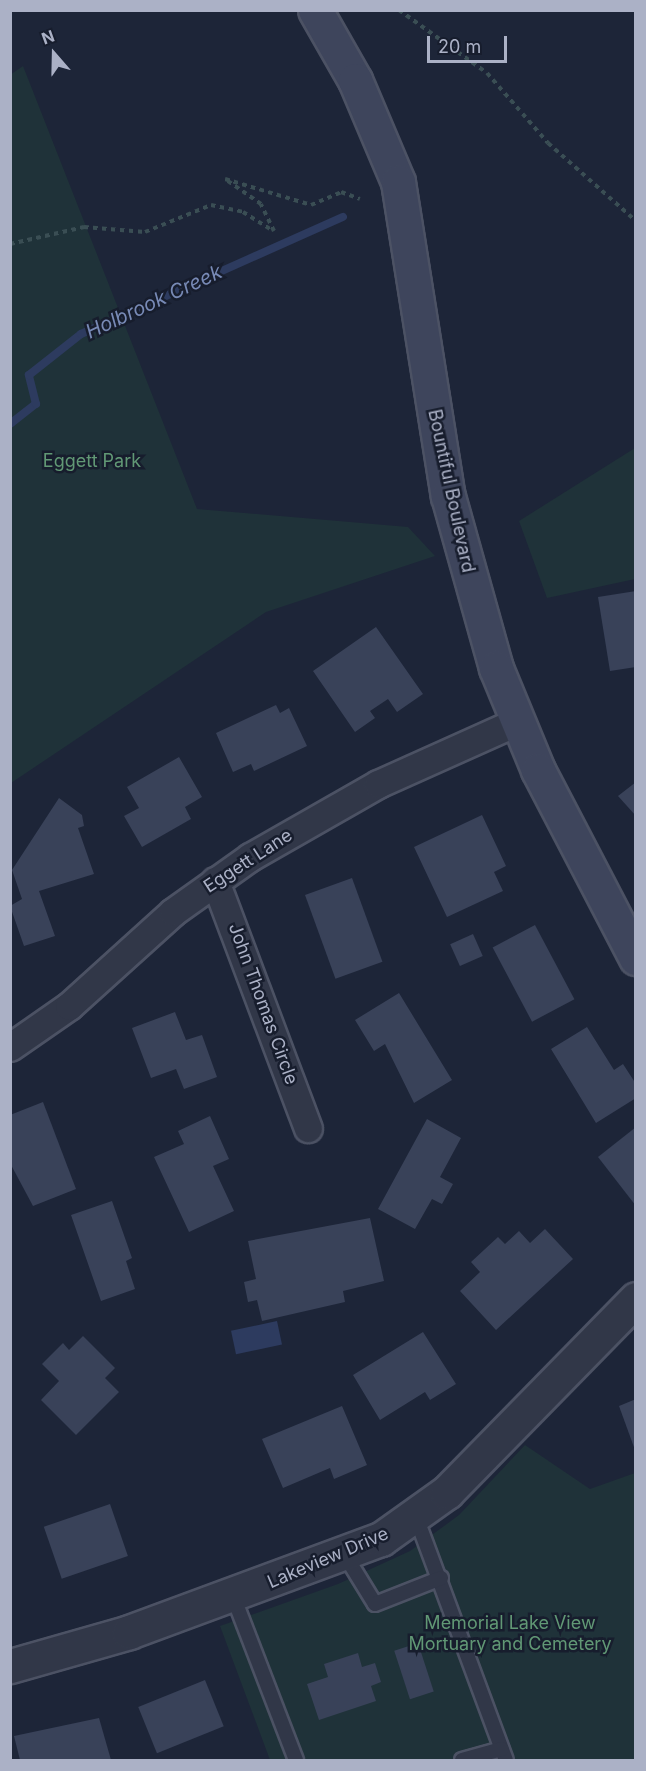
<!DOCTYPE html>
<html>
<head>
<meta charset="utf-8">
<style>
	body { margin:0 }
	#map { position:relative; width:646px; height:1771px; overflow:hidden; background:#1d2538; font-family:Inter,sans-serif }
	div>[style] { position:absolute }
	.green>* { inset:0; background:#1f3239 }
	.water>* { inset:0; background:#2d3b5f; transform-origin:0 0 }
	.stream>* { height:8px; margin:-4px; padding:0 4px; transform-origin:4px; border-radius:4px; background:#2d3b5f }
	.building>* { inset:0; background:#394259; transform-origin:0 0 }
	.path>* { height:4px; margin-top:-2px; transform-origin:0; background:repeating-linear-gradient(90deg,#3a4e54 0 4.5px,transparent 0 9px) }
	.roads { filter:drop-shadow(2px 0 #4c5264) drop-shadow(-2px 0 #4c5264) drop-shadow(0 2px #4c5264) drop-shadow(0 -2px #4c5264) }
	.service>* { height:14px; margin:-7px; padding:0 7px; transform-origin:7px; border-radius:7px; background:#313748 }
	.minor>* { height:27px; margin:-13.5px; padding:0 13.5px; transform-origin:13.5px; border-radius:13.5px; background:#313748 }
	.tertiary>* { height:33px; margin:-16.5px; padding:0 16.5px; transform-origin:16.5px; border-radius:16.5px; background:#313748 }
	.secondary>* { height:33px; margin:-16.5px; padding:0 16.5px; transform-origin:16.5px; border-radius:16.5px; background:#3e455c }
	span { translate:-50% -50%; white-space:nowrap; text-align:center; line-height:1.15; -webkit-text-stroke:5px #171d2d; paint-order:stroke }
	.park-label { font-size:18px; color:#619875 }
	.street-label { font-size:18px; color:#abb1c6 }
	.water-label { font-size:20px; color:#788ab6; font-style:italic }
	.frame { position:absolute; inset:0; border:12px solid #abb1c6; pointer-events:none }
	.north { position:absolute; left:24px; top:24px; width:60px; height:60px; -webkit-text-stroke:4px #171d2d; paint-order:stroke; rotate:340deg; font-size:16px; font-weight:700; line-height:24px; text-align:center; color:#abb1c6 }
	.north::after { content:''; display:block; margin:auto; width:21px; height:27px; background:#abb1c6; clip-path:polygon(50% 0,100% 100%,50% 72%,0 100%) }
	.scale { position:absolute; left:427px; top:36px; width:80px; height:27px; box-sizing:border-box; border:3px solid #abb1c6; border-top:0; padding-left:8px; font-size:18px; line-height:21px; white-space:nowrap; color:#abb1c6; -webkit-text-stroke:4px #171d2d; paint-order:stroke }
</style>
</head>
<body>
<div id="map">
	<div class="green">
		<div style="clip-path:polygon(23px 66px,197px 509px,408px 527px,435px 556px,266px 612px,11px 783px,10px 75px)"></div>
		<div style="clip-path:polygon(635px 448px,635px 579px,547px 598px,519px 521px)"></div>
		<div style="clip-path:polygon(525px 1445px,590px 1489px,635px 1473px,635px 1760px,270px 1760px,220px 1626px,338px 1584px,410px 1551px,459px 1515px)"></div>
	</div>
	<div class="water">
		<div style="left:277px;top:1321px;width:24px;height:47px;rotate:78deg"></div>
	</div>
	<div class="stream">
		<div style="left:10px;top:424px;width:33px;rotate:-38deg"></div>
		<div style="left:36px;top:404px;width:30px;rotate:-104deg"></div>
		<div style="left:29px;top:375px;width:66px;rotate:-38.3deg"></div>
		<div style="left:81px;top:334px;width:287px;rotate:-24.1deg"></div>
	</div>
	<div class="building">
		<div style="clip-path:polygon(636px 591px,636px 667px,610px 671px,598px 597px)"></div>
		<div style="clip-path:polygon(376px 627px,423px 694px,397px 712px,388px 699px,370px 711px,375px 718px,355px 732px,313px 671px)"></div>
		<div style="clip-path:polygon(276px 705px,280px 713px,289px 708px,307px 746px,254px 771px,251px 764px,233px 772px,216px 733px)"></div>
		<div style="clip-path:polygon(179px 757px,202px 797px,185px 807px,191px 819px,142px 847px,124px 816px,139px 808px,127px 787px)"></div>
		<div style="clip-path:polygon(636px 782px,636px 816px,618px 796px)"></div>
		<div style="clip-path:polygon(59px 798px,82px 815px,84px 826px,78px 828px,94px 874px,39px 891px,55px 936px,24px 946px,10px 906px,22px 899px,12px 870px)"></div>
		<div style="clip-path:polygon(482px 815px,506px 866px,494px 872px,503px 891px,447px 917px,414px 847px)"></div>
		<div style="left:352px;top:878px;width:89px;height:50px;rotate:70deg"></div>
		<div style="left:535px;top:925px;width:84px;height:48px;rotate:62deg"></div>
		<div style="left:473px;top:934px;width:24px;height:25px;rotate:66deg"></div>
		<div style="clip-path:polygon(399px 993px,452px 1080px,414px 1103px,385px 1044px,374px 1051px,355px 1020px)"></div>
		<div style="clip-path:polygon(175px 1012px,186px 1040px,202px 1035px,217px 1077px,184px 1089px,176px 1069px,151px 1078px,132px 1028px)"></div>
		<div style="clip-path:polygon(587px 1027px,614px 1070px,623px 1064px,636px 1084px,636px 1098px,596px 1123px,551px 1049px)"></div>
		<div style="clip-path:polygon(43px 1102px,76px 1189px,33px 1206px,10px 1163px,10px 1115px)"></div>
		<div style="clip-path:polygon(210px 1116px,229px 1159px,213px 1166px,234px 1211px,189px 1232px,154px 1157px,184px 1144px,178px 1131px)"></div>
		<div style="clip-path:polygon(427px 1119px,461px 1138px,440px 1177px,453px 1184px,442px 1204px,432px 1199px,415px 1229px,378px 1209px)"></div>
		<div style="clip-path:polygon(636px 1127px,636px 1206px,598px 1157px)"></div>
		<div style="clip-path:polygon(112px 1201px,132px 1258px,126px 1261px,135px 1289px,101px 1301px,71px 1215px)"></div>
		<div style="clip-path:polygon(370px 1218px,384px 1281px,343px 1291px,345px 1302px,262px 1321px,257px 1300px,248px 1302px,244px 1282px,256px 1279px,248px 1241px)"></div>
		<div style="clip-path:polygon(545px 1229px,573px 1259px,496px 1330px,460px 1291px,480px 1272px,471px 1262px,498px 1237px,505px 1244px,519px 1231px,530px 1243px)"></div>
		<div style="clip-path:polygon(423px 1332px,456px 1384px,430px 1400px,425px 1392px,380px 1420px,353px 1375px)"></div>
		<div style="clip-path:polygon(83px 1336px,115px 1368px,105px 1378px,119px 1392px,76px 1435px,41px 1400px,59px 1381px,42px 1364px,63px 1343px,69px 1350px)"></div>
		<div style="clip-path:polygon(636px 1399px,636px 1450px,635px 1450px,619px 1406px)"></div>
		<div style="clip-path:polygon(342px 1406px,367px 1465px,334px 1479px,330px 1468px,283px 1488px,262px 1439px)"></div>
		<div style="left:110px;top:1504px;width:55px;height:70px;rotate:71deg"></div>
		<div style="left:418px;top:1643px;width:51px;height:25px;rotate:72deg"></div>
		<div style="clip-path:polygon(358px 1653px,362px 1667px,375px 1663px,381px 1682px,371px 1686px,376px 1701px,319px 1720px,307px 1684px,328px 1677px,324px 1664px)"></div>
		<div style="left:205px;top:1680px;width:50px;height:72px;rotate:68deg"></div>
		<div style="clip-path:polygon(99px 1718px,111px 1760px,20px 1760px,14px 1736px)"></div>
	</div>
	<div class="path">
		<div style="left:399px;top:10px;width:108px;rotate:35.6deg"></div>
		<div style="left:487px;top:73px;width:93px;rotate:48.9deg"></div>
		<div style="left:548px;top:143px;width:118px;rotate:41.6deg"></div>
		<div style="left:10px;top:244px;width:76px;rotate:-12.9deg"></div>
		<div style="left:84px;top:227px;width:61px;rotate:4.7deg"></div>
		<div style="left:145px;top:232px;width:71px;rotate:-22.2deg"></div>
		<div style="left:211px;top:205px;width:33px;rotate:12deg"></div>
		<div style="left:243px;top:212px;width:36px;rotate:32deg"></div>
		<div style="left:274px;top:231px;width:30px;rotate:-116deg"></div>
		<div style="left:261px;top:204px;width:44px;rotate:-145.2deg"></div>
		<div style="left:225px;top:179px;width:90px;rotate:16.8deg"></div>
		<div style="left:311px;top:205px;width:33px;rotate:-23deg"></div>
		<div style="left:341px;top:192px;width:20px;rotate:20deg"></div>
	</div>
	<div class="roads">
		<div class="service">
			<div style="left:416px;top:1517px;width:259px;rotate:69.7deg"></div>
			<div style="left:345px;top:1555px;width:57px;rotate:58.5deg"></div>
			<div style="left:375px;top:1604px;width:71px;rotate:-21.5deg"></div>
			<div style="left:233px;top:1596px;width:176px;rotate:69deg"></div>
			<div style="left:462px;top:1760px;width:41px;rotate:-15.4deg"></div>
		</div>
		<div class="minor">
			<div style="left:215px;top:881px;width:264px;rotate:69.4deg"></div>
			<div style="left:10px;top:1047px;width:72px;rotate:-34.8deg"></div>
			<div style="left:69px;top:1006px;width:140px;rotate:-42.1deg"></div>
			<div style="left:173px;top:912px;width:95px;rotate:-35.5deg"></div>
			<div style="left:250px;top:857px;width:147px;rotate:-29.7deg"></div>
			<div style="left:378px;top:784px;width:151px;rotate:-24.2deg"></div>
		</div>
		<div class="tertiary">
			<div style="left:10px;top:1666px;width:124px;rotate:-15.9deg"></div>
			<div style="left:129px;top:1632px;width:269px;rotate:-20.3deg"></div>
			<div style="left:381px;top:1539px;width:81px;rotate:-35.5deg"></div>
			<div style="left:447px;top:1492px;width:270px;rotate:-45.6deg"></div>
		</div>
		<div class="secondary">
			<div style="left:315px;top:10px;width:81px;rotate:60.3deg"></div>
			<div style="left:355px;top:80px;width:111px;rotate:67.1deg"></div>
			<div style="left:398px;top:182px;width:318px;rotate:81deg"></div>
			<div style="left:448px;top:496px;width:179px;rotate:74.4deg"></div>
			<div style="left:496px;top:668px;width:110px;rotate:67.6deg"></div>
			<div style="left:538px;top:770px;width:212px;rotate:62.5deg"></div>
		</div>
	</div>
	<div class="park-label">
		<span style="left:92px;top:461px">Eggett Park</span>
		<span style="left:510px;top:1634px">Memorial Lake View<br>Mortuary and Cemetery</span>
	</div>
	<div class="street-label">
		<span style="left:451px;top:491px;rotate:78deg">Bountiful Boulevard</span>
		<span style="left:248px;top:861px;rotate:-33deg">Eggett Lane</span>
		<span style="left:263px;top:1004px;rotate:70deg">John Thomas Circle</span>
		<span style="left:328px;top:1558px;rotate:-23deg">Lakeview Drive</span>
	</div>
	<div class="water-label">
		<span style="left:154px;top:302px;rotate:-25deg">Holbrook Creek</span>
	</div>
	<div class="frame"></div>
	<div class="north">N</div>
	<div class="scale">20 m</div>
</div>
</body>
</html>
